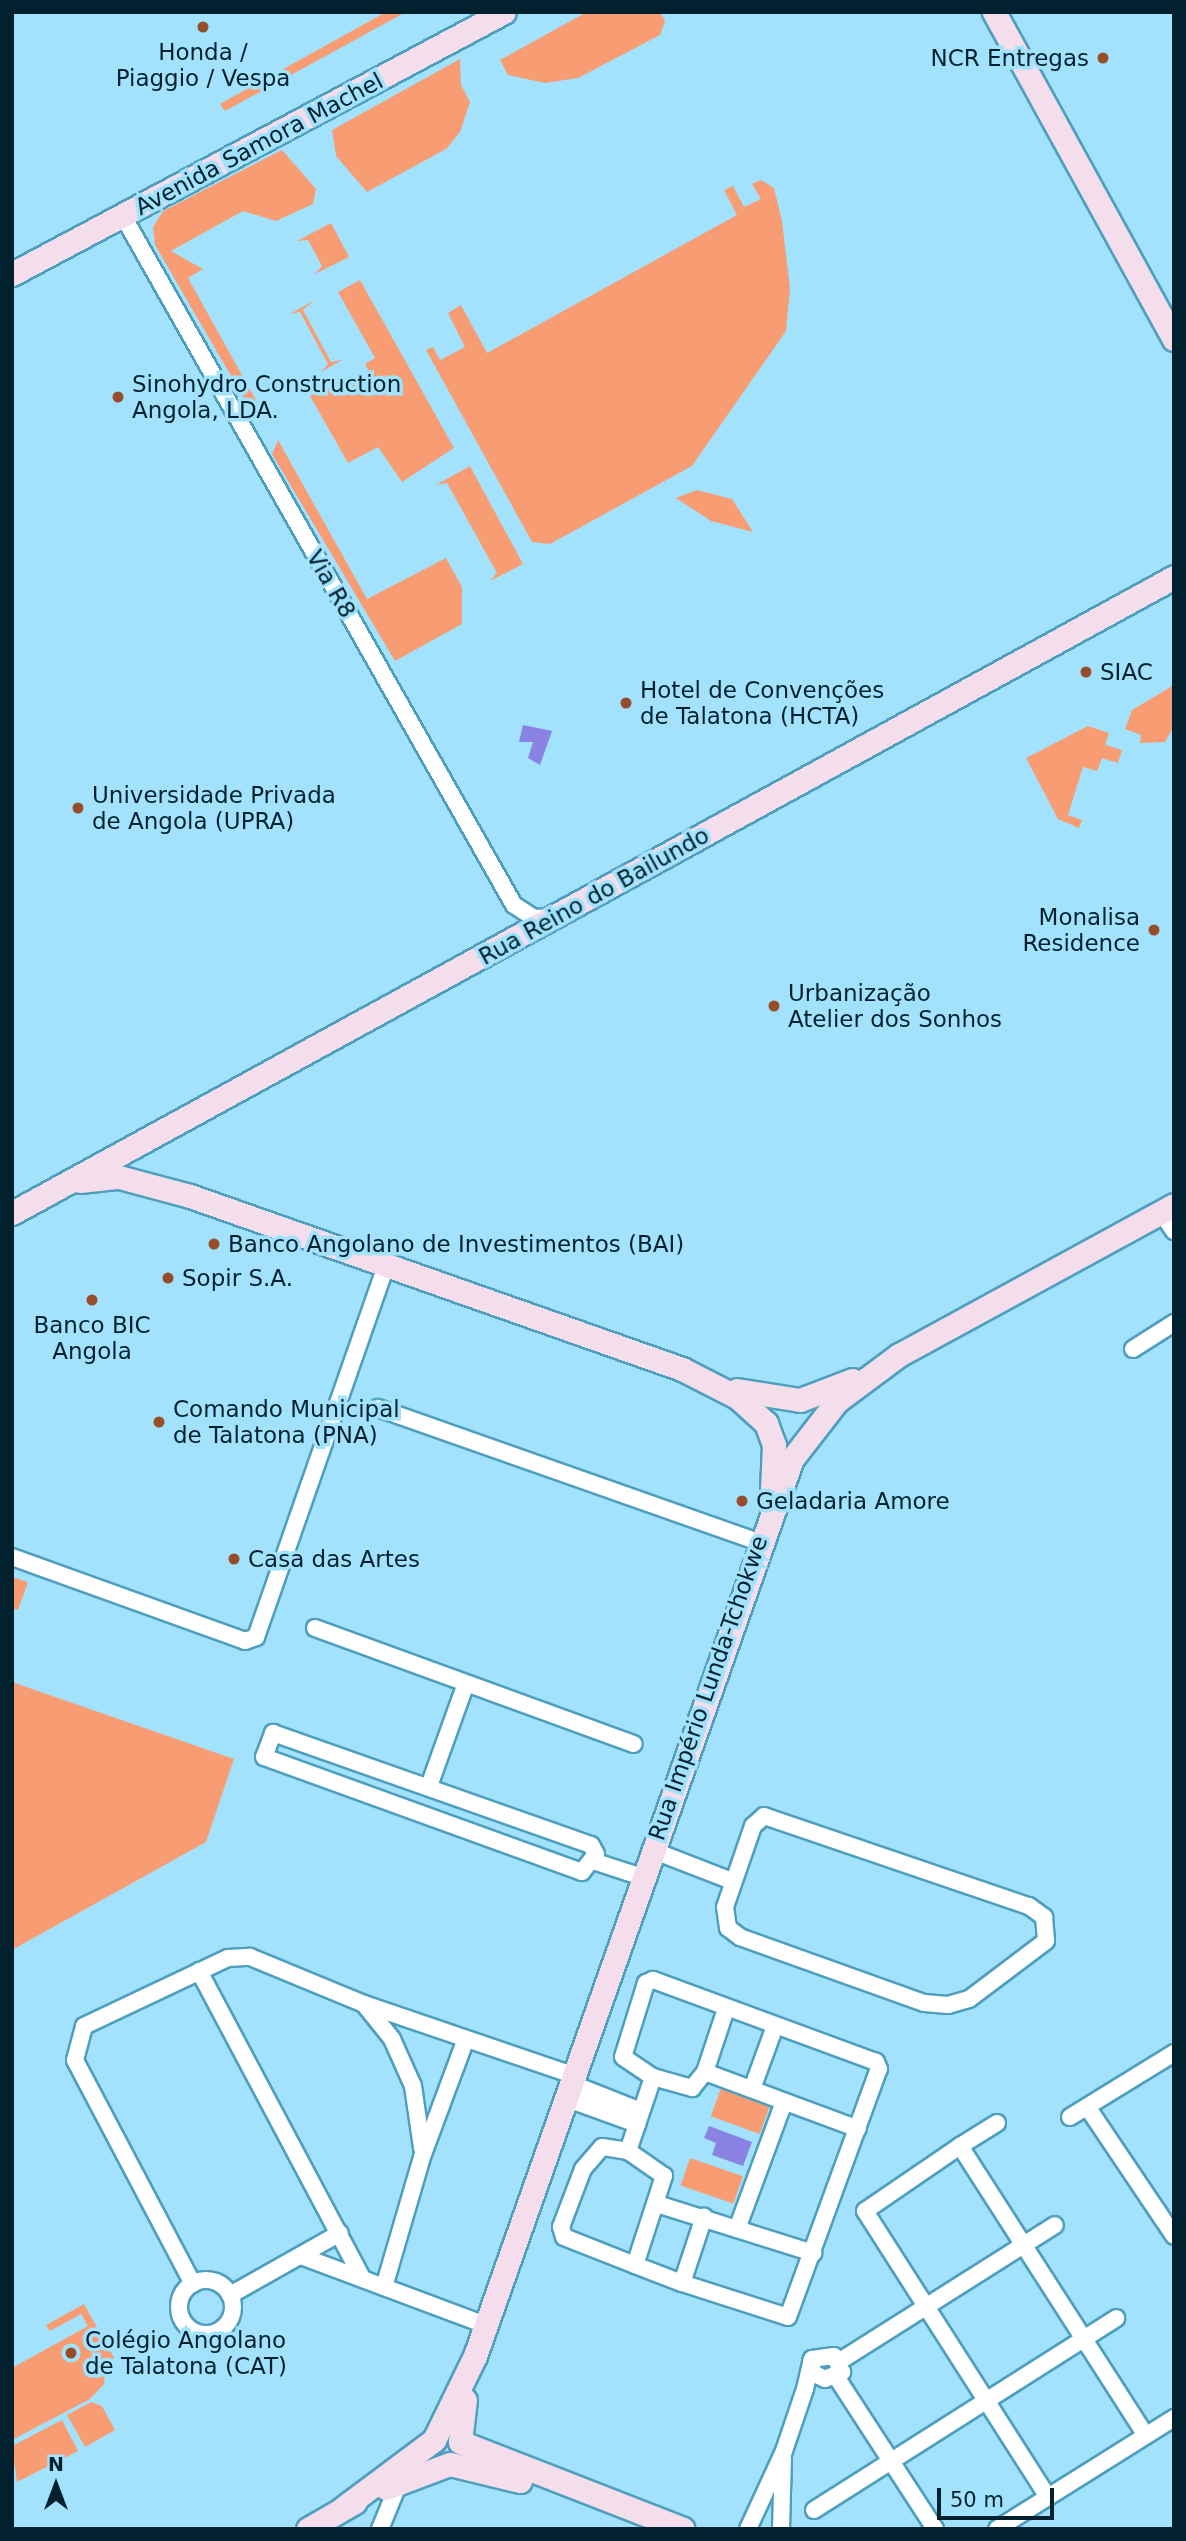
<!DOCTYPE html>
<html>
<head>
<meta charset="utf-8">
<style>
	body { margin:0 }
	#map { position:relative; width:1186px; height:2541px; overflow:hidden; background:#a3e2fd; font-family:"DejaVu Sans",sans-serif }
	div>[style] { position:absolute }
	.green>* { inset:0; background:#f89d73; transform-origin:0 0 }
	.water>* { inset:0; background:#8b83e4 }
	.roads { filter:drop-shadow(2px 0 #4e9fbe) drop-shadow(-2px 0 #4e9fbe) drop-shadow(0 2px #4e9fbe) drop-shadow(0 -2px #4e9fbe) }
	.street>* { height:16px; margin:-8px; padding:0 8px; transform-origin:8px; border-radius:8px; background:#fff }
	.street>.ring { margin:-8px; padding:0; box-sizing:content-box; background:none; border:16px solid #fff; border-radius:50% }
	.secondary>* { height:23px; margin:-11.5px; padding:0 11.5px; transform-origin:11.5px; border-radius:11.5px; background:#f5deeb }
	.dots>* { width:19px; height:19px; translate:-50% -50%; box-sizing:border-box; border:4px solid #a3e2fd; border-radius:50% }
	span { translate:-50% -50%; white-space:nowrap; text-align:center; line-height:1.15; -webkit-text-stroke:7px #a3e2fd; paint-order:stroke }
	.poi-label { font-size:23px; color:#00212d }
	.right { translate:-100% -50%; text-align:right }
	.left { translate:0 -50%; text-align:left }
	.street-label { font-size:23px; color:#00212d }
	.frame { position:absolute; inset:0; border:14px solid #00212d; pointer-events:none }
	.north { position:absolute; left:21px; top:2450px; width:70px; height:70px; -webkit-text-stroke:5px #a3e2fd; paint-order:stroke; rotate:0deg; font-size:19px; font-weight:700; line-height:28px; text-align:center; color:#00212d }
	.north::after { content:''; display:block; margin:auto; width:24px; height:32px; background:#00212d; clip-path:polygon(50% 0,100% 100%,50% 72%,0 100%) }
	.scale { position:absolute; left:937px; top:2488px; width:117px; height:32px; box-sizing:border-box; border:4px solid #00212d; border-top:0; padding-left:9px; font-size:21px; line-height:24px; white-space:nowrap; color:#00212d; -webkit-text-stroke:5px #a3e2fd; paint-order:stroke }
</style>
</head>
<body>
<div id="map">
	<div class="green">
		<div style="clip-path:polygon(386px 12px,406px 12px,225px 111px,220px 104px)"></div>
		<div style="clip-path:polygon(587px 12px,660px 12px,665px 21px,660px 35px,578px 78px,545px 83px,508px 75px,500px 60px)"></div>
		<div style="clip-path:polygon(460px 59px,461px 85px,470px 102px,460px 132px,446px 149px,367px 192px,336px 156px,332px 130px)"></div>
		<div style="clip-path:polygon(282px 150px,316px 189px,313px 204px,276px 221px,243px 211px,171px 251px,203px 269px,188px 278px,262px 411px,252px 412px,155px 245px,153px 227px,163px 211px)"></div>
		<div style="clip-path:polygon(761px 180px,774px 188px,782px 221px,790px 288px,786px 331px,692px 466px,550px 544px,532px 542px,426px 350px,433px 347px,440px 360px,465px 347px,448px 313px,461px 305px,487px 353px,737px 215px,724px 190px,733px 186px,744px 207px,761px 199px,752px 184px)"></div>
		<div style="clip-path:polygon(331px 223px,349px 257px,315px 274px,322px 266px,308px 240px,297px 241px)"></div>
		<div style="clip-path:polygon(360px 280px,454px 448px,402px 482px,378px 447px,348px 463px,310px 396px,328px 386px,334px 396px,371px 375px,365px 364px,375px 358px,338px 292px)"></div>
		<div style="clip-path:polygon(315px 300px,303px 310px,331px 362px,342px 360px,321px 372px,328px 364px,300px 312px,290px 314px)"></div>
		<div style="clip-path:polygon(278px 440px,367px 599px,446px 558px,462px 587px,462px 624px,395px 661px,272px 454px)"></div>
		<div style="clip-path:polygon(470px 466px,523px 564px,490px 581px,497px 573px,447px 483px,436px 485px)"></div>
		<div style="clip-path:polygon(697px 490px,732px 499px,753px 532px,711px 521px,676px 498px)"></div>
		<div style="clip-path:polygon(1174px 685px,1174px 726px,1165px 742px,1140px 743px,1141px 735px,1125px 729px,1132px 710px)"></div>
		<div style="clip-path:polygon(1088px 726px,1109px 733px,1105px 745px,1122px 750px,1118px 763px,1102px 758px,1097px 771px,1083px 767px,1068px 815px,1082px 820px,1079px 828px,1058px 819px,1026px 758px)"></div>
		<div style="clip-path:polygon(12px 1577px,28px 1582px,18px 1610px,12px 1608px)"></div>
		<div style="clip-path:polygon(12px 1682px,234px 1759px,206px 1842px,12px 1950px)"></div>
		<div style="left:721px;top:2088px;width:52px;height:30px;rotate:20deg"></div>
		<div style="left:690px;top:2158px;width:56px;height:29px;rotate:19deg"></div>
		<div style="clip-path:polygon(84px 2304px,114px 2358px,106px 2363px,104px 2384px,90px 2399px,12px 2440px,12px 2368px,88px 2326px,81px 2314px,50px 2331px,46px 2325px)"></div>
		<div style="clip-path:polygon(91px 2402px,102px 2406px,115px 2430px,85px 2447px,67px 2415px)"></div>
		<div style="clip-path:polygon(62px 2420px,78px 2451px,17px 2482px,12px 2446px)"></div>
	</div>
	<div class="water">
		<div style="clip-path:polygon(523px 725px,552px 731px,540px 765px,528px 758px,533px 742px,519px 742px)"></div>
		<div style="clip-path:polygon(709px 2126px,752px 2142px,743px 2166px,712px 2155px,716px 2143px,704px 2138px)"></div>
	</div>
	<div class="roads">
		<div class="street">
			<div style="left:123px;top:216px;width:792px;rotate:60.43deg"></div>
			<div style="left:514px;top:905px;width:24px;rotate:33deg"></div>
			<div style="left:534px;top:918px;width:18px;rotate:-3deg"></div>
			<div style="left:1161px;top:1212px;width:23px;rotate:56deg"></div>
			<div style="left:1133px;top:1349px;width:49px;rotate:-32.4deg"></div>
			<div style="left:378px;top:1408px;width:403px;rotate:19.4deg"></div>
			<div style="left:12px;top:1557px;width:248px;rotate:19.8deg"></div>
			<div style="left:245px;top:1641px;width:12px;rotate:-20deg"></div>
			<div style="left:256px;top:1637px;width:394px;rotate:-70.7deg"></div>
			<div style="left:315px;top:1628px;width:339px;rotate:20deg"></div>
			<div style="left:273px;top:1733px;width:337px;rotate:19.4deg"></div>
			<div style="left:591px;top:1845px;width:10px;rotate:61deg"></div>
			<div style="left:596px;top:1854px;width:23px;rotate:128deg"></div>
			<div style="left:582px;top:1872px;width:338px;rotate:-160.1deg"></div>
			<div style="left:264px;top:1757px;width:26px;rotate:-69deg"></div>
			<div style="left:429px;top:1786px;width:109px;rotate:-70.2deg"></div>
			<div style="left:764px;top:1816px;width:280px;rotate:18.8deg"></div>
			<div style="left:1029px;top:1906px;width:19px;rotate:36deg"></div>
			<div style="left:1044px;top:1917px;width:24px;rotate:85deg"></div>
			<div style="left:1046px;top:1941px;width:96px;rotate:143deg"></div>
			<div style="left:969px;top:1999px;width:22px;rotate:164deg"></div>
			<div style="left:948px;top:2005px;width:24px;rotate:-175deg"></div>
			<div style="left:924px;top:2003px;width:195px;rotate:-160.3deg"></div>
			<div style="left:740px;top:1937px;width:15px;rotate:-143deg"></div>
			<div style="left:728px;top:1928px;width:21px;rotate:-98deg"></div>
			<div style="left:725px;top:1907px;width:86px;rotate:-70.9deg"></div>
			<div style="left:753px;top:1826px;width:15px;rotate:-42deg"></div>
			<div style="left:652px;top:1850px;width:86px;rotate:21.2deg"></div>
			<div style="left:593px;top:1861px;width:52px;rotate:18.1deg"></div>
			<div style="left:199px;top:1971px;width:349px;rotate:62deg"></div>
			<div style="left:364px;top:2004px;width:45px;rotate:51.3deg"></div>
			<div style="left:392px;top:2039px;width:51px;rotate:65.9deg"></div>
			<div style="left:413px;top:2086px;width:63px;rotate:81.7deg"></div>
			<div style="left:705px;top:2072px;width:163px;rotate:20.4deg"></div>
			<div style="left:570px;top:2083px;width:76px;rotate:21.5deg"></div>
			<div style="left:752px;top:2089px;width:67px;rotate:-69.9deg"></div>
			<div style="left:565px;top:2098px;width:77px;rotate:19.9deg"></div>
			<div style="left:1088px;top:2108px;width:154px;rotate:56.1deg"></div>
			<div style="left:1070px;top:2117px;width:122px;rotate:-31.6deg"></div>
			<div style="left:997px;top:2123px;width:44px;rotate:148.1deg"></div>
			<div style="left:960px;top:2146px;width:342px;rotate:57.3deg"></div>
			<div style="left:960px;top:2146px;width:115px;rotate:145.6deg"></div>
			<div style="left:865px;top:2211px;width:338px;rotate:57.4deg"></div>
			<div style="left:628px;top:2151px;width:78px;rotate:-71.3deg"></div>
			<div style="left:657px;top:2204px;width:164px;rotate:17.4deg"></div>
			<div style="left:737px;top:2229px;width:135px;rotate:-69.7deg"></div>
			<div style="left:301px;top:2256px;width:197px;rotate:20.5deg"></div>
			<div style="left:635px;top:2265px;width:94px;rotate:-72deg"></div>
			<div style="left:664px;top:2176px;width:44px;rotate:-145.2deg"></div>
			<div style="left:628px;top:2151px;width:26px;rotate:-171deg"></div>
			<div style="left:602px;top:2147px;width:29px;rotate:131deg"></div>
			<div style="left:583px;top:2169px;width:62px;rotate:110.8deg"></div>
			<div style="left:561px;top:2227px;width:10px;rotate:73deg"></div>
			<div style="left:564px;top:2237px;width:76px;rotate:21.5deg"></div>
			<div style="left:635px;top:2265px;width:50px;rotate:21deg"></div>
			<div style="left:682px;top:2283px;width:111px;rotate:17.8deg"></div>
			<div style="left:788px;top:2317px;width:264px;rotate:-69.9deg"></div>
			<div style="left:879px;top:2069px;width:8px;rotate:-113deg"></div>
			<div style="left:876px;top:2062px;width:238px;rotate:-159.8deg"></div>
			<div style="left:653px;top:1980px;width:8px;rotate:157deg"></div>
			<div style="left:646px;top:1983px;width:77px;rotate:107.3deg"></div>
			<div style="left:623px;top:2057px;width:36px;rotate:34deg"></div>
			<div style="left:653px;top:2077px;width:41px;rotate:15.8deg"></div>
			<div style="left:692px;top:2088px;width:21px;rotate:-51deg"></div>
			<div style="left:705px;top:2072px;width:66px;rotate:-71.6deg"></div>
			<div class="ring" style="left:179px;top:2280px;width:38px;height:38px"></div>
			<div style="left:682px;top:2283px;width:70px;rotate:-71.6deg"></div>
			<div style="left:193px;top:2284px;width:253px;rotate:-117.8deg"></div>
			<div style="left:75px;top:2060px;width:35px;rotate:-75deg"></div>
			<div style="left:84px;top:2026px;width:159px;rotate:-25.3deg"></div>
			<div style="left:228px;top:1958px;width:22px;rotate:-3deg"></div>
			<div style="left:250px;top:1957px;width:123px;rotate:22.4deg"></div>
			<div style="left:364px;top:2004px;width:221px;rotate:18.8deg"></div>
			<div style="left:384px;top:2287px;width:135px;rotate:-73.7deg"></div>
			<div style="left:422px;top:2157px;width:126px;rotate:-69.6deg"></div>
			<div style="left:230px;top:2295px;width:126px;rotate:-29.4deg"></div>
			<div style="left:840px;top:2361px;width:254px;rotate:-32.3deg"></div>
			<div style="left:837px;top:2378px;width:180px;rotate:57deg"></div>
			<div style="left:814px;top:2510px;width:358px;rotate:-32.4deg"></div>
			<div style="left:380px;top:2529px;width:50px;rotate:-67.6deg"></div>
			<div style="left:748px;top:2529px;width:86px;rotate:-65.2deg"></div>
			<div style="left:784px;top:2451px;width:65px;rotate:-71.3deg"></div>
			<div style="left:805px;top:2389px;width:28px;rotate:-77deg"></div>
			<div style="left:811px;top:2362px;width:3px;rotate:-72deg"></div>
			<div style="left:812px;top:2359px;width:22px;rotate:-8deg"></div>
			<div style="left:834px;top:2356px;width:18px;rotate:63deg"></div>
			<div style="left:842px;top:2372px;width:18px;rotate:158deg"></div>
			<div style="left:825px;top:2379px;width:13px;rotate:-153deg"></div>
			<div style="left:813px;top:2373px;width:11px;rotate:-100deg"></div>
			<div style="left:781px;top:2529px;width:71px;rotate:-88.4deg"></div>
			<div style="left:997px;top:2529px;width:209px;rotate:-32.1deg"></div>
		</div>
		<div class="secondary">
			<div style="left:994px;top:12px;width:373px;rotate:61.2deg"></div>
			<div style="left:12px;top:274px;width:557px;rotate:-28.04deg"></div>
			<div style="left:80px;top:1181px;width:39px;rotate:-6deg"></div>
			<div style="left:119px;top:1177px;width:73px;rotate:15deg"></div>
			<div style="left:190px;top:1196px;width:522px;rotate:19.37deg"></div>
			<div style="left:682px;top:1369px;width:62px;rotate:27deg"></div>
			<div style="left:737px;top:1397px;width:39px;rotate:42deg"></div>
			<div style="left:766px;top:1423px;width:23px;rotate:70deg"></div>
			<div style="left:774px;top:1445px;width:44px;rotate:92.6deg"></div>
			<div style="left:12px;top:1213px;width:1325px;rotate:-28.69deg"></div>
			<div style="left:737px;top:1390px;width:64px;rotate:9deg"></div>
			<div style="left:800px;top:1400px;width:56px;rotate:-21deg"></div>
			<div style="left:465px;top:2400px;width:42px;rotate:96.8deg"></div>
			<div style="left:460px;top:2442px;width:239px;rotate:21.3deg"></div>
			<div style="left:386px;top:2488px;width:68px;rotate:-20.6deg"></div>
			<div style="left:450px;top:2464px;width:72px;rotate:13.7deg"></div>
			<div style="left:343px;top:2508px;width:114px;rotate:-36.8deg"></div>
			<div style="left:434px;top:2440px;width:93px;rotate:-64deg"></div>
			<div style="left:475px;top:2356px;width:951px;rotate:-70.54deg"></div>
			<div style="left:792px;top:1459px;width:73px;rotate:-52.2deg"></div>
			<div style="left:837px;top:1401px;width:77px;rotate:-36.6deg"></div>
			<div style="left:899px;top:1355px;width:313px;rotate:-28.6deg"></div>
			<div style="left:308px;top:2529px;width:54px;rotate:-29.9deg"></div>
		</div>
	</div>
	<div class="dots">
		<div style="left:203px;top:27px;background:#964e2a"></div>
		<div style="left:1103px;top:58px;background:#964e2a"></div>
		<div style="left:118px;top:397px;background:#964e2a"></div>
		<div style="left:1086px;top:672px;background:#964e2a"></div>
		<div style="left:626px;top:703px;background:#964e2a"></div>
		<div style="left:78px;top:808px;background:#964e2a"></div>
		<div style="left:1154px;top:930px;background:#964e2a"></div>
		<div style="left:774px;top:1006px;background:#964e2a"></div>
		<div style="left:214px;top:1244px;background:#964e2a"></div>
		<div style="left:168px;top:1278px;background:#964e2a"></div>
		<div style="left:92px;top:1300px;background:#964e2a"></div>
		<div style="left:159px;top:1422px;background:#964e2a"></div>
		<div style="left:742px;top:1501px;background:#964e2a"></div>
		<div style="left:234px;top:1559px;background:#964e2a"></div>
		<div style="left:71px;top:2353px;background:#964e2a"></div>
	</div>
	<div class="poi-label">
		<span style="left:203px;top:65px">Honda /<br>Piaggio / Vespa</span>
		<span class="right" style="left:1089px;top:58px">NCR Entregas</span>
		<span class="left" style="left:132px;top:397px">Sinohydro Construction<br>Angola, LDA.</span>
		<span class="left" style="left:1100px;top:672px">SIAC</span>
		<span class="left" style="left:640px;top:703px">Hotel de Convenções<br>de Talatona (HCTA)</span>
		<span class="left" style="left:92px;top:808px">Universidade Privada<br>de Angola (UPRA)</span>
		<span class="right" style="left:1140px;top:930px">Monalisa<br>Residence</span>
		<span class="left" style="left:788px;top:1006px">Urbanização<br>Atelier dos Sonhos</span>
		<span class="left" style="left:228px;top:1244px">Banco Angolano de Investimentos (BAI)</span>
		<span class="left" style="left:182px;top:1278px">Sopir S.A.</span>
		<span style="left:92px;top:1338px">Banco BIC<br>Angola</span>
		<span class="left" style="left:173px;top:1422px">Comando Municipal<br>de Talatona (PNA)</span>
		<span class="left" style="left:756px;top:1501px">Geladaria Amore</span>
		<span class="left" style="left:248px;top:1559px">Casa das Artes</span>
		<span class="left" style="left:85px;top:2353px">Colégio Angolano<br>de Talatona (CAT)</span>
	</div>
	<div class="street-label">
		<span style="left:259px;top:144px;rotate:-28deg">Avenida Samora Machel</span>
		<span style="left:331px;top:584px;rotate:60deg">Via R8</span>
		<span style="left:594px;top:896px;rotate:-29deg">Rua Reino do Bailundo</span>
		<span style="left:708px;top:1688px;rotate:-71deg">Rua Império Lunda-Tchokwe</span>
	</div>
	<div class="frame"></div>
	<div class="north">N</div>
	<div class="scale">50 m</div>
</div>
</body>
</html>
